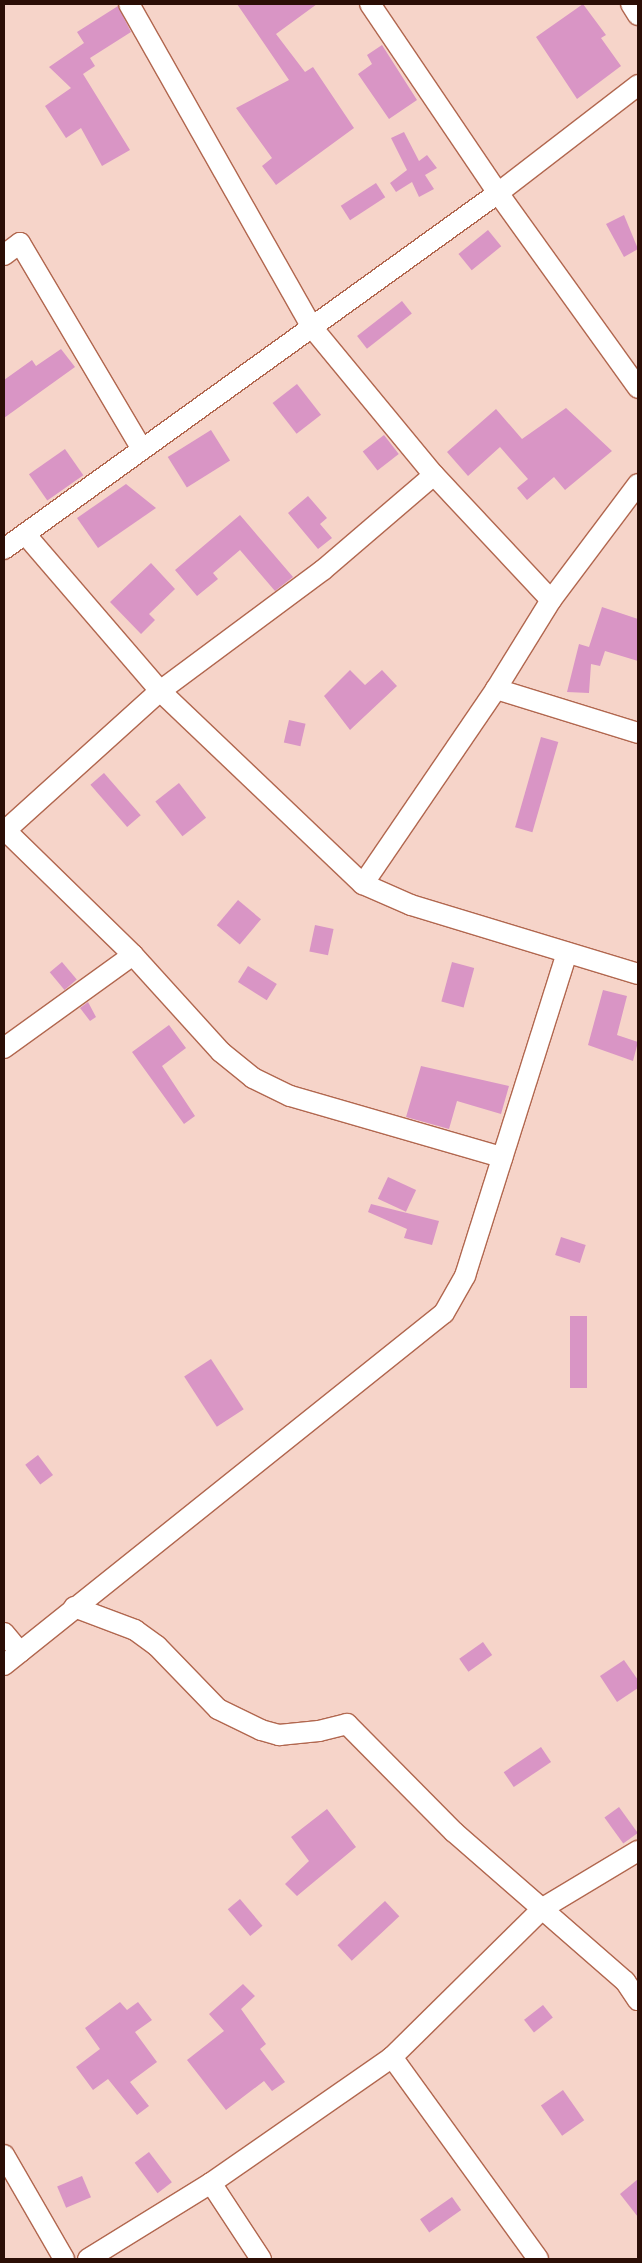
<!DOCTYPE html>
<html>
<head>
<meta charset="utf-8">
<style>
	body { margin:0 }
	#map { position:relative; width:642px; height:2263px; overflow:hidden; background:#f6d4c9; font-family:"Zilla Slab",serif }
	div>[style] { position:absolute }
	.building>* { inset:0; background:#d995c5; transform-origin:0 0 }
	.roads { filter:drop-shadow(1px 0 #b1674f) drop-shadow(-1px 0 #b1674f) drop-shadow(0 1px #b1674f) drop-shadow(0 -1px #b1674f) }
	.minor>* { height:20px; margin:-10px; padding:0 10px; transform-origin:10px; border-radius:10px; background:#fff }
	span { translate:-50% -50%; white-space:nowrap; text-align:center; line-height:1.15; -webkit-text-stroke:5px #f7e5e0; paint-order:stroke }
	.frame { position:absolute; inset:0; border:5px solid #2b0e06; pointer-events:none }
</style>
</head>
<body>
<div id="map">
	<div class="building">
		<div style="clip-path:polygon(237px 4px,317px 4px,276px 34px,305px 72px,313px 67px,354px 128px,276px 185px,262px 166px,272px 158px,236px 108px,289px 80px)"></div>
		<div style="clip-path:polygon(583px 4px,606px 35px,601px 38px,621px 66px,577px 99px,536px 37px)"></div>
		<div style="clip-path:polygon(118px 6px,131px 32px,90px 58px,95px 66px,83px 74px,130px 150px,102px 166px,81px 128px,66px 138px,45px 106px,71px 88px,49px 67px,84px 43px,77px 32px)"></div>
		<div style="clip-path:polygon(382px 45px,417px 100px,389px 119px,358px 74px,372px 64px,367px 55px)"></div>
		<div style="clip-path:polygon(404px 132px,419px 161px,427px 155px,437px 168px,425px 175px,434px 189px,419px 197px,412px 182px,396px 192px,390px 183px,407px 170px,391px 138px)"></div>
		<div style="left:376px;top:183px;width:17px;height:42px;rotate:57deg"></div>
		<div style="clip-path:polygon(624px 215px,638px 249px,624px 257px,606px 224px)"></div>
		<div style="left:488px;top:230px;width:21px;height:38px;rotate:51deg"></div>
		<div style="left:402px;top:301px;width:16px;height:57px;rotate:52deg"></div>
		<div style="clip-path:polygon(61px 349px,75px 367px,4px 418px,4px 380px,32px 360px,36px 366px)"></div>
		<div style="left:297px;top:384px;width:39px;height:31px;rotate:52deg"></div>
		<div style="clip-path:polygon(566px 408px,612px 451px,565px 490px,554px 477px,527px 500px,517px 488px,528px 479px,500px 447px,468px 476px,447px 452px,496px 409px,522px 439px)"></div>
		<div style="left:211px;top:430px;width:36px;height:51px;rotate:58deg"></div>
		<div style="left:384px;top:435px;width:24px;height:27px;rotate:52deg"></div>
		<div style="left:65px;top:449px;width:32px;height:44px;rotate:55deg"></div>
		<div style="clip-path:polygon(126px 484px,156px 508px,98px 548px,77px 518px)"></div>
		<div style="clip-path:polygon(308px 496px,327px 518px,320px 524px,332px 538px,318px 549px,288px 513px)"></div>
		<div style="clip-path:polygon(240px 515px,293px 577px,275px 591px,240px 550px,213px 573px,218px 579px,197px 596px,175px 570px)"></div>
		<div style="clip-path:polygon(151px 563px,175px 589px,149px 614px,155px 620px,141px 634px,110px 602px)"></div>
		<div style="clip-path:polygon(602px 607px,638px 619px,638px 661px,605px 651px,600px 666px,591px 664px,589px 693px,567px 692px,579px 644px,589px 647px)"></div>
		<div style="clip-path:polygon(350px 670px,365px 685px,382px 670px,397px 686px,350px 730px,324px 696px)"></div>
		<div style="left:289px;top:720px;width:17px;height:23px;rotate:13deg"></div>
		<div style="left:541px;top:737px;width:18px;height:94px;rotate:16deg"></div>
		<div style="left:104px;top:773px;width:56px;height:18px;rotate:49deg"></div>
		<div style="left:179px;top:783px;width:44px;height:30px;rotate:52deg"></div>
		<div style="left:238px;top:900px;width:30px;height:33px;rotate:40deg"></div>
		<div style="left:315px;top:925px;width:19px;height:27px;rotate:12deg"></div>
		<div style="left:62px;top:962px;width:23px;height:16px;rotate:50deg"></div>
		<div style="left:452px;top:962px;width:23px;height:41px;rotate:15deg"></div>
		<div style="left:248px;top:966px;width:34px;height:19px;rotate:32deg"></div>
		<div style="clip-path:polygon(603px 990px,627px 996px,617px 1035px,638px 1042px,633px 1061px,588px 1045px)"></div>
		<div style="clip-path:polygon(88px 1002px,96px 1017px,90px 1021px,80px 1008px)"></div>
		<div style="clip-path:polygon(169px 1025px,186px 1048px,162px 1066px,195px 1116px,184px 1124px,132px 1052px)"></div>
		<div style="clip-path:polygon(421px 1066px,509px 1086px,501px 1114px,457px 1101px,449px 1129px,406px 1117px)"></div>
		<div style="left:388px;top:1177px;width:31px;height:24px;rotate:25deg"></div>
		<div style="clip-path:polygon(371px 1204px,439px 1221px,432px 1245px,404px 1238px,407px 1229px,368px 1212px)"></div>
		<div style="left:561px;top:1237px;width:26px;height:19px;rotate:18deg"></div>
		<div style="left:570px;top:1316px;width:17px;height:72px"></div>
		<div style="left:211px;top:1359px;width:60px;height:32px;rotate:57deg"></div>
		<div style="left:38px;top:1455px;width:25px;height:16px;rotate:53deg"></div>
		<div style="left:483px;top:1642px;width:16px;height:29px;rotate:55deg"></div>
		<div style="clip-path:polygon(624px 1660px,638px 1680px,638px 1688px,617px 1702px,600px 1676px)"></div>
		<div style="left:541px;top:1747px;width:18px;height:45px;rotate:56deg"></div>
		<div style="left:619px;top:1807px;width:32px;height:18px;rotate:54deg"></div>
		<div style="clip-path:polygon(327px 1809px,356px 1847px,297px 1896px,285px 1884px,309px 1861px,291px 1837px)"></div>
		<div style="left:240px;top:1899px;width:35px;height:16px;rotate:50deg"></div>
		<div style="left:385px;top:1901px;width:21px;height:65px;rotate:47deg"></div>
		<div style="clip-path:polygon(243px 1984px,255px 1996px,241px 2009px,266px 2044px,260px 2049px,285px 2082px,272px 2091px,264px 2081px,226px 2110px,187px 2060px,224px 2031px,209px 2014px)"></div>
		<div style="clip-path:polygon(120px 2002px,127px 2010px,138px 2002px,152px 2020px,135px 2032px,157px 2062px,130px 2082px,149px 2106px,137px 2115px,108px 2079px,93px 2090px,76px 2067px,100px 2049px,85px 2028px)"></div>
		<div style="left:543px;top:2005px;width:16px;height:24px;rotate:52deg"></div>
		<div style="left:563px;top:2090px;width:37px;height:27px;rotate:55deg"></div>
		<div style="left:149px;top:2152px;width:38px;height:18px;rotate:53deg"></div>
		<div style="left:82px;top:2176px;width:23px;height:27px;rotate:67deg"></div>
		<div style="clip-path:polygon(638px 2179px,638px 2217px,620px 2194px)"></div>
		<div style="left:452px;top:2197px;width:16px;height:39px;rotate:55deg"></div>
	</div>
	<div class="roads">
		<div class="minor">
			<div style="left:129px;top:4px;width:370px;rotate:60.5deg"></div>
			<div style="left:311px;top:326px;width:193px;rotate:50.5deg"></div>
			<div style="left:434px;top:475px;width:171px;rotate:46.9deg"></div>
			<div style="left:370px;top:4px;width:228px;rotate:55.9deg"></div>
			<div style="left:498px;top:193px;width:240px;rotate:54.3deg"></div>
			<div style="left:631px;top:4px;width:13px;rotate:58deg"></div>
			<div style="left:4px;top:255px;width:20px;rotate:-37deg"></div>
			<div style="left:20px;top:243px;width:238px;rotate:59.4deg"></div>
			<div style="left:26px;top:535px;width:206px;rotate:49.3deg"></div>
			<div style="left:160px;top:691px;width:280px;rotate:43.6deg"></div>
			<div style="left:363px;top:884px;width:52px;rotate:23.6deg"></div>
			<div style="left:411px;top:905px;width:237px;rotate:16.9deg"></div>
			<div style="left:4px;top:549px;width:609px;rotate:-35.78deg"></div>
			<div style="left:498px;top:193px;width:177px;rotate:-37.6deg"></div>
			<div style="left:496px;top:689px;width:149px;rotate:17.2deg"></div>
			<div style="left:4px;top:829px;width:180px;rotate:44.3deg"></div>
			<div style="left:133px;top:955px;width:131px;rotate:47.8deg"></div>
			<div style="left:221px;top:1052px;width:41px;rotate:39.1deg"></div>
			<div style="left:253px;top:1078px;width:41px;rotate:25.9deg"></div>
			<div style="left:290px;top:1096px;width:221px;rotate:16.1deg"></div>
			<div style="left:6px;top:830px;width:207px;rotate:-42.1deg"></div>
			<div style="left:160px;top:691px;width:203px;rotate:-36.6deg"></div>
			<div style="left:323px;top:570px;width:146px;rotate:-40.6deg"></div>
			<div style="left:363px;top:884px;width:236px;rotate:-55.7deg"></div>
			<div style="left:496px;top:689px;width:105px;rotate:-58.3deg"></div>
			<div style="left:551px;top:600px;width:145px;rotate:-53.1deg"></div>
			<div style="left:4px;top:1048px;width:159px;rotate:-35.8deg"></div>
			<div style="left:74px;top:1607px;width:65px;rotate:20.7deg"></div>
			<div style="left:135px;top:1630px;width:27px;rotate:36deg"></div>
			<div style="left:157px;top:1646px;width:88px;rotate:45.9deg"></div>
			<div style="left:218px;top:1709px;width:48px;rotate:26deg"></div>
			<div style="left:261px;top:1730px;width:19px;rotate:16deg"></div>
			<div style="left:279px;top:1735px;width:40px;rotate:-5.7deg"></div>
			<div style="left:319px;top:1731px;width:29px;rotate:-14deg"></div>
			<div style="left:347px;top:1724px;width:152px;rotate:45.3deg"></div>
			<div style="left:454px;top:1832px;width:227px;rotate:41.1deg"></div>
			<div style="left:625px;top:1981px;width:23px;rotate:56deg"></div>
			<div style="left:4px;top:1633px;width:25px;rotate:50deg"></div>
			<div style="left:4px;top:1665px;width:563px;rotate:-38.66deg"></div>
			<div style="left:444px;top:1313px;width:43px;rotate:-60.4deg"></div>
			<div style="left:465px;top:1276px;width:339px;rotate:-72.5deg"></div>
			<div style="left:392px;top:2057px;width:249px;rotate:54.1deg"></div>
			<div style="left:4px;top:2155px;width:120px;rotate:60deg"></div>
			<div style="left:211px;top:2183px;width:91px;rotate:56.7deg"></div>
			<div style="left:88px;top:2259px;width:145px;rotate:-31.7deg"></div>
			<div style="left:211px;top:2183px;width:221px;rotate:-34.8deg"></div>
			<div style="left:392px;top:2057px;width:212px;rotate:-44.6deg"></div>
			<div style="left:543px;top:1908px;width:111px;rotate:-31deg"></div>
		</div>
	</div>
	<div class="frame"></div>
</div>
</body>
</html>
